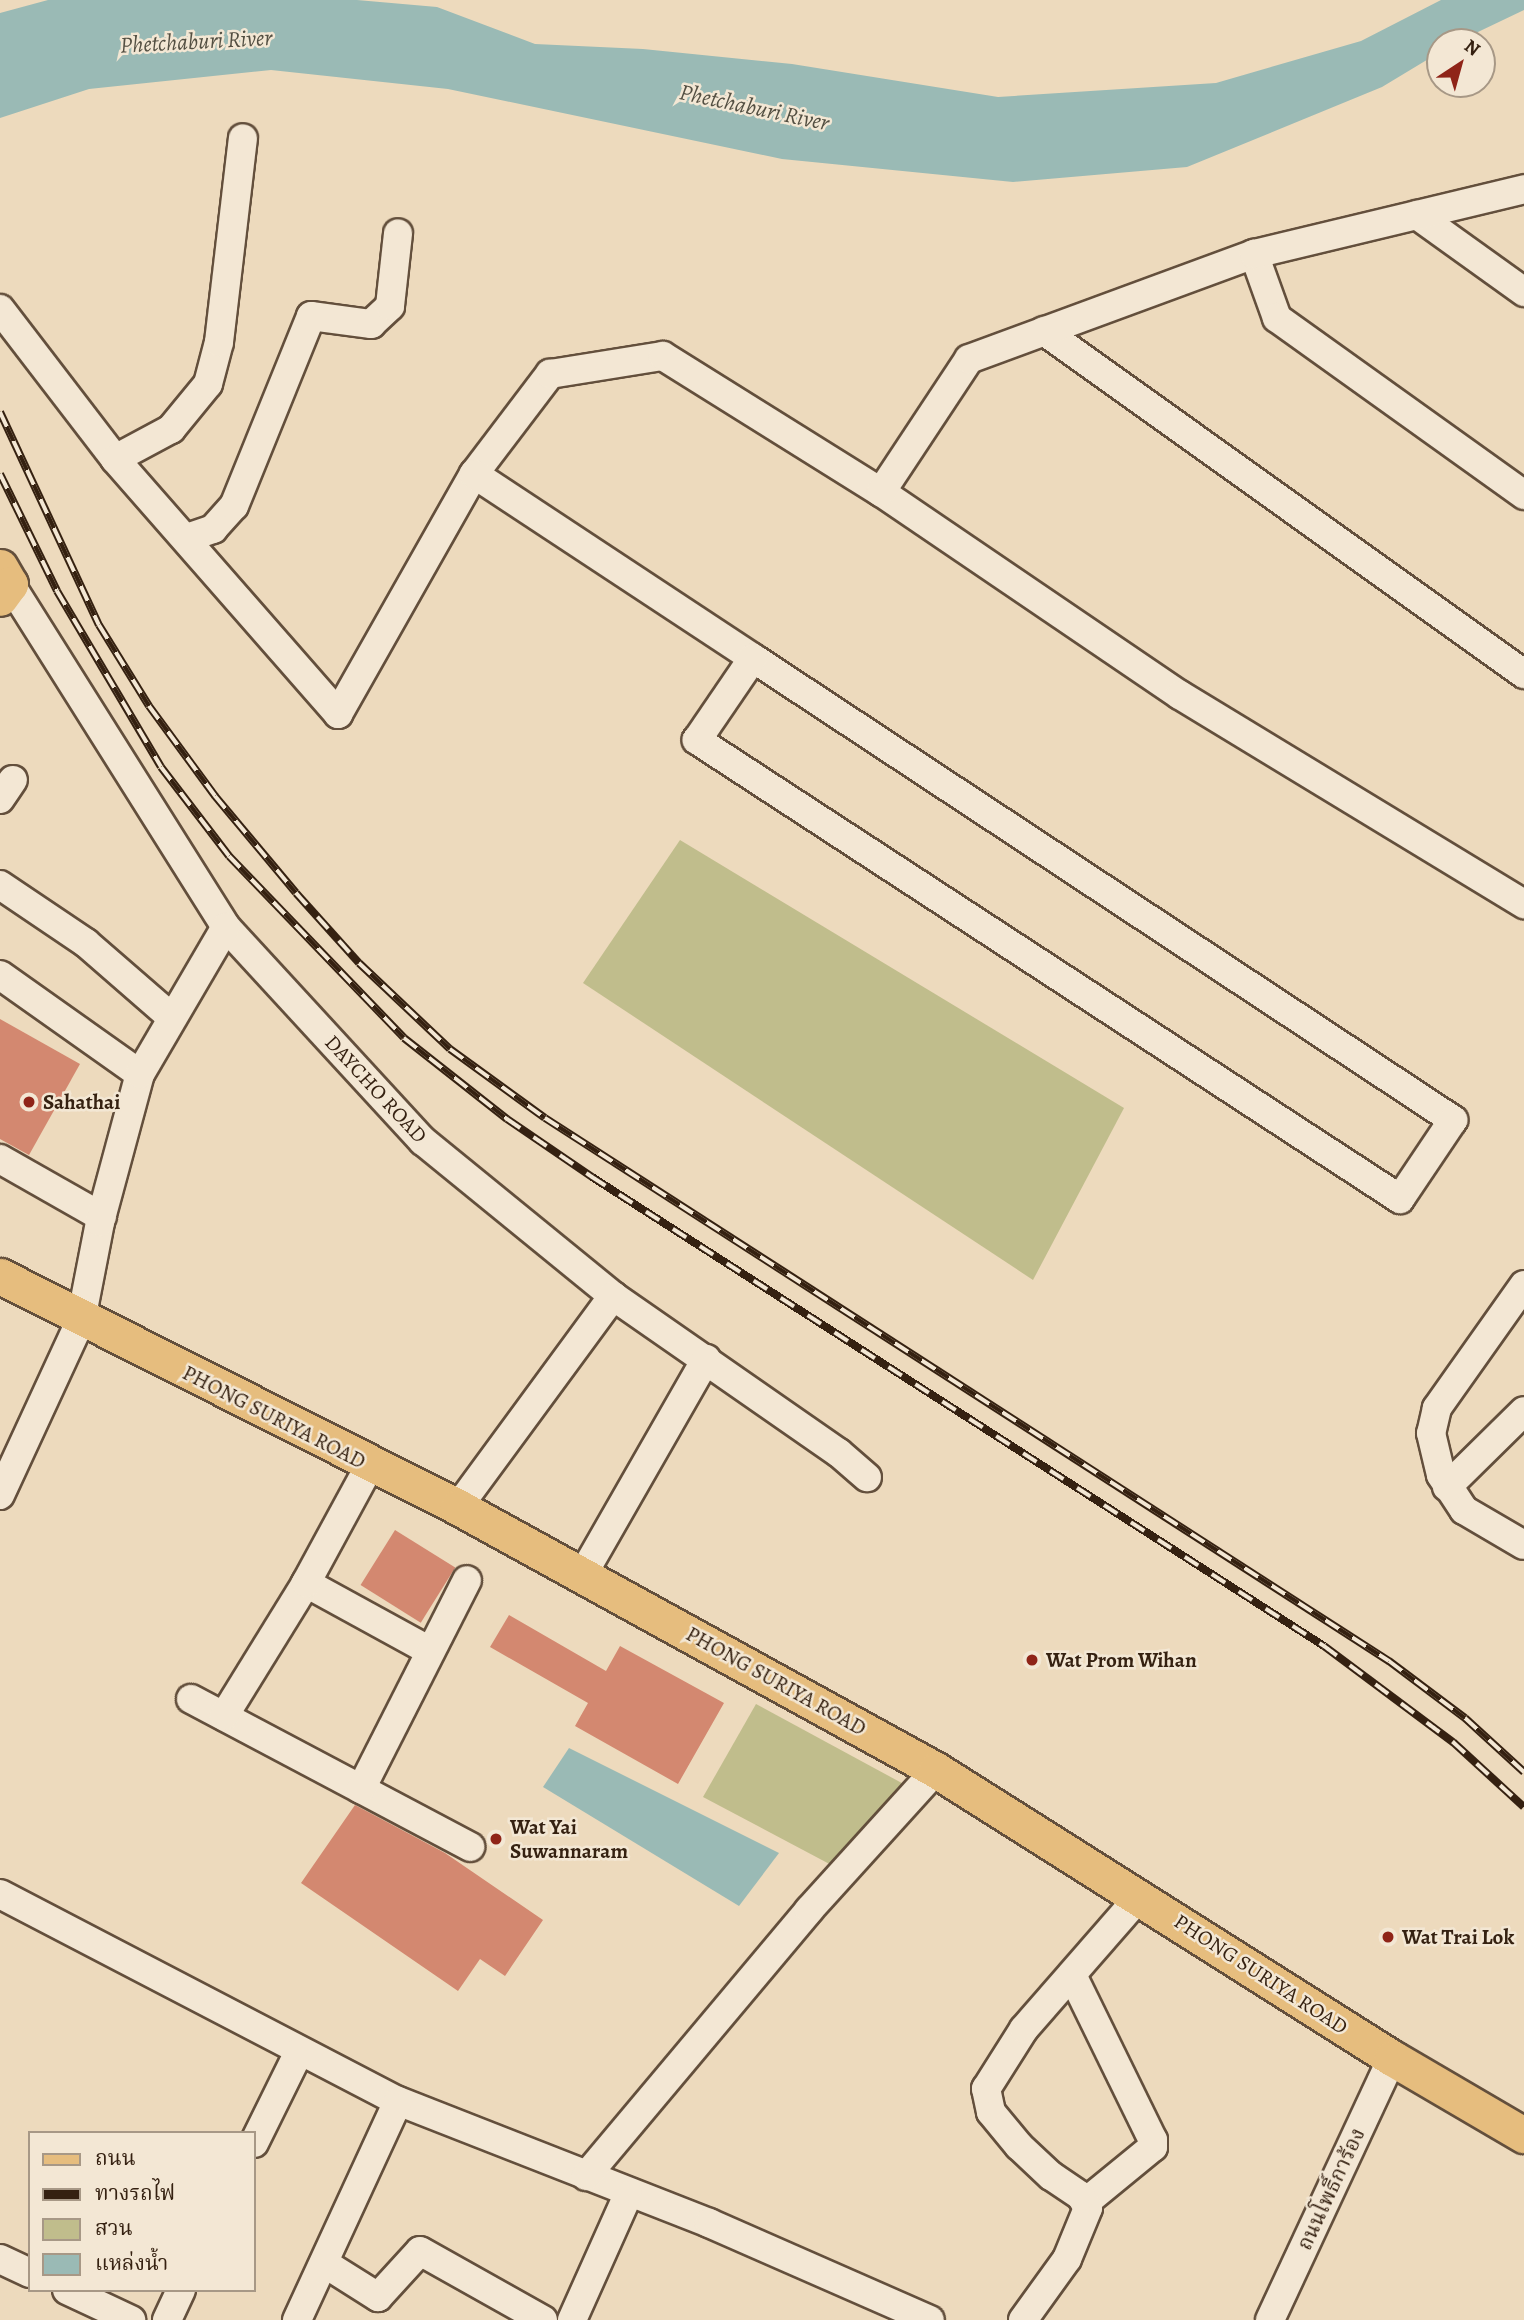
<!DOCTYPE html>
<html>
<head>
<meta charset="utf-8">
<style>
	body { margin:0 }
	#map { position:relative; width:1524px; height:2320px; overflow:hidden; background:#eddabd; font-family:Alegreya,"Noto Serif Thai",serif }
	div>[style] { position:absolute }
	.green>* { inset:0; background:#c0bd8c }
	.water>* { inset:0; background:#9abab5 }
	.building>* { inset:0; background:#d38870; transform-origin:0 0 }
	.roads { filter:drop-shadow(2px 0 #634f3c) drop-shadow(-2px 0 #634f3c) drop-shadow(0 2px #634f3c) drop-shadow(0 -2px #634f3c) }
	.minor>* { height:28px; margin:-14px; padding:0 14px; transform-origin:14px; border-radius:14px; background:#f3e7d4 }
	.major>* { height:35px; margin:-17.5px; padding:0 17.5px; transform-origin:17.5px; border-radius:17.5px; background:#e6bd7e }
	.rail>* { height:8px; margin-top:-4px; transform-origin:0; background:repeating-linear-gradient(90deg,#f3e7d4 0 16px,#352111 0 32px); box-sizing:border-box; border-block:2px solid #352111 }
	.dots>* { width:19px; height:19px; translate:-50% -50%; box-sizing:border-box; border:4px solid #f3e7d4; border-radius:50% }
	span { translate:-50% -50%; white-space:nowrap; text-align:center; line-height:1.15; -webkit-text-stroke:5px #f3e7d4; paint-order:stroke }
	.street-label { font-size:21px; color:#352111 }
	.poi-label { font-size:21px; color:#352111; font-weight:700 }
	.left { translate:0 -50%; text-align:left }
	.water-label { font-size:23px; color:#534f42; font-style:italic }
	.legend { position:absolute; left:28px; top:2131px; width:228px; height:161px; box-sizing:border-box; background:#f3e7d4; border:2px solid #a79886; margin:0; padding:9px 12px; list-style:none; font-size:21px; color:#352111 }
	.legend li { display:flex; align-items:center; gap:14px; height:35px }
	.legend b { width:35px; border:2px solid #a79886 }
	.north { position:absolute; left:1426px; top:28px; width:70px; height:70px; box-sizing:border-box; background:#f3e7d4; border:2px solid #a79886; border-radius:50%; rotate:36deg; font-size:19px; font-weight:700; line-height:28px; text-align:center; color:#352111 }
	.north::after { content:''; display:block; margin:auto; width:24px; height:32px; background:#8f2418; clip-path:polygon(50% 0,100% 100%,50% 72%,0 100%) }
</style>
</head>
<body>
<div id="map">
	<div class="green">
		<div style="clip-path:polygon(680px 840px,1124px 1108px,1033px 1280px,583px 983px)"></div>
		<div style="clip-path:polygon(756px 1704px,911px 1788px,837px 1868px,703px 1797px)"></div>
	</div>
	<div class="water">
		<div style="clip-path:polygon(48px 0,357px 0,437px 7px,535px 44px,643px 49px,792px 64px,998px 97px,1216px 83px,1361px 41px,1441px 0,1524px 0,1524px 10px,1457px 42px,1440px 42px,1440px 52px,1382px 87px,1187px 167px,1013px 182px,782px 159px,448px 89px,271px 70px,89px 89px,0 118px,0 13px)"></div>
		<div style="clip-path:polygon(569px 1748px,779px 1853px,739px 1906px,543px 1787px)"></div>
	</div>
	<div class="building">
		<div style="clip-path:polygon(0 1019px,80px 1064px,29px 1155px,0 1139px)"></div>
		<div style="left:395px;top:1530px;width:71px;height:65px;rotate:32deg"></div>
		<div style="clip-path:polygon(509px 1615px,606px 1671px,620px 1646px,724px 1703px,678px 1784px,575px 1726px,588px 1703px,490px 1647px)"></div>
		<div style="clip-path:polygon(355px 1805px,445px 1853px,543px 1920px,505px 1976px,480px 1959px,458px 1991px,301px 1883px)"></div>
	</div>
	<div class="roads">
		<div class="minor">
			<div style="left:1417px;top:215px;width:132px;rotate:35.7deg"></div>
			<div style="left:1254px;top:254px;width:68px;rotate:70.2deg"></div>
			<div style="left:1277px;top:318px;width:304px;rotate:35.6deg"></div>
			<div style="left:0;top:309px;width:189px;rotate:52.5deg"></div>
			<div style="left:115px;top:459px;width:339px;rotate:48.8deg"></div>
			<div style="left:338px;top:714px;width:276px;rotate:-60.5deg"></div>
			<div style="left:474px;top:474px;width:126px;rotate:-52.8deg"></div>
			<div style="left:550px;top:374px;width:114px;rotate:-9.1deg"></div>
			<div style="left:663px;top:356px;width:257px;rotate:32deg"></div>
			<div style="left:881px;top:492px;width:361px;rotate:34.2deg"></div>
			<div style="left:1180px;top:695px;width:403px;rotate:31.3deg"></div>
			<div style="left:1044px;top:331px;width:590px;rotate:35.55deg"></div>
			<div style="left:115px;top:459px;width:64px;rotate:-28.2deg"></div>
			<div style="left:171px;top:429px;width:58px;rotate:-50.6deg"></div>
			<div style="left:208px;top:384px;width:43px;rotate:-75.3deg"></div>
			<div style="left:219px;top:342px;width:205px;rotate:-83.3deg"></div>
			<div style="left:474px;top:474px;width:334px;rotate:33.4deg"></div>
			<div style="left:753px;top:658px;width:839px;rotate:33.42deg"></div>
			<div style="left:1453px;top:1120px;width:95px;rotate:123.9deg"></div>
			<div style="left:1400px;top:1199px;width:840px;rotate:-146.86deg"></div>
			<div style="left:697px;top:740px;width:99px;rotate:-55.7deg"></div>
			<div style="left:881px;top:492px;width:159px;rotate:-56.5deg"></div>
			<div style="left:969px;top:359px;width:304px;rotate:-20.2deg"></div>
			<div style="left:1254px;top:254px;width:278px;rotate:-13.5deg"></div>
			<div style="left:187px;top:538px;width:28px;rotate:-19deg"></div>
			<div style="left:213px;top:529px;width:31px;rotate:-48deg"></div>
			<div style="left:234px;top:506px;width:205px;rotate:-67.9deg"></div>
			<div style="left:311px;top:316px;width:61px;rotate:7.6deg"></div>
			<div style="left:371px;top:324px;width:26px;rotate:-43deg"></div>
			<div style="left:390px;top:306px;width:73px;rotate:-83.7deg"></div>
			<div style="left:10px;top:584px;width:405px;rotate:57.8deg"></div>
			<div style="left:226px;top:927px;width:291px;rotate:47.4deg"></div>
			<div style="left:423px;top:1141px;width:245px;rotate:39.2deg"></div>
			<div style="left:613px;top:1296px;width:275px;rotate:34.8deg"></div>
			<div style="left:839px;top:1453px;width:37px;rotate:41deg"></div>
			<div style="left:0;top:799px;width:23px;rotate:-56deg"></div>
			<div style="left:0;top:885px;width:104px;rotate:34deg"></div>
			<div style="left:86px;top:943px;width:113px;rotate:41deg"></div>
			<div style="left:0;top:975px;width:171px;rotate:35.3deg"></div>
			<div style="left:0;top:1159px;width:117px;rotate:29.6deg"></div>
			<div style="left:1524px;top:1285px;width:151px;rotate:125.3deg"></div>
			<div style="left:1437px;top:1408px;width:26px;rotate:103deg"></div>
			<div style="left:1431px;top:1433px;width:43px;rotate:76.6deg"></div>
			<div style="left:1441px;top:1475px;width:42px;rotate:56.7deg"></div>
			<div style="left:1464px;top:1510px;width:69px;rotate:30.3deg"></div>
			<div style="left:1447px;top:1487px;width:108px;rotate:-44.6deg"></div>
			<div style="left:0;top:1495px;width:193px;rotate:-65.2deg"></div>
			<div style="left:81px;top:1320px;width:100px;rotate:-79deg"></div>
			<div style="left:100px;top:1222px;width:153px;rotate:-74.9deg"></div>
			<div style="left:140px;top:1074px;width:170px;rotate:-59.7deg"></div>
			<div style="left:458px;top:1507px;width:262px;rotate:-53.7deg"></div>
			<div style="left:583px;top:1574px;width:248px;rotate:-60.2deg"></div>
			<div style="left:306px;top:1583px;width:141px;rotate:28.7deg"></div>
			<div style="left:191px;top:1699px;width:316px;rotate:27.9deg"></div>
			<div style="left:224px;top:1716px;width:156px;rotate:-58.3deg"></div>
			<div style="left:306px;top:1583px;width:134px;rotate:-61.5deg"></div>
			<div style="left:361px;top:1789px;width:234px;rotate:-63.1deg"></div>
			<div style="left:0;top:1894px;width:449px;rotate:27.5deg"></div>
			<div style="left:398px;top:2101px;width:334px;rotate:21.4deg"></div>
			<div style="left:709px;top:2223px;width:241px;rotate:23.7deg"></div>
			<div style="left:1072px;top:1975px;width:184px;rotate:63.9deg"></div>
			<div style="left:1153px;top:2140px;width:7px;rotate:90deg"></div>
			<div style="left:1153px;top:2147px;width:85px;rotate:140.7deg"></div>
			<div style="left:254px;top:2143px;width:102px;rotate:-63.7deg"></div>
			<div style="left:586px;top:2176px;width:347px;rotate:-50deg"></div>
			<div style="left:809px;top:1910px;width:189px;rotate:-47.8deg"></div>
			<div style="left:0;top:2259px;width:33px;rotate:25deg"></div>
			<div style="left:324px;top:2263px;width:64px;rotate:32.2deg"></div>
			<div style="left:378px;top:2297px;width:62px;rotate:-47.6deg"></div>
			<div style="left:420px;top:2251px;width:141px;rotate:29.3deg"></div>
			<div style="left:67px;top:2290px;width:71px;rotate:25.1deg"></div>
			<div style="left:167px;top:2320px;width:33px;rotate:-65deg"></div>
			<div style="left:297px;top:2320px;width:241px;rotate:-65.2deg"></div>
			<div style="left:572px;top:2320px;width:137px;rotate:-65.9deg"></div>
			<div style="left:1023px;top:2320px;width:75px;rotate:-54.2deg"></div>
			<div style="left:1067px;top:2259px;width:55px;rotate:-67.6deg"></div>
			<div style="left:1088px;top:2208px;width:14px;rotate:-120deg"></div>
			<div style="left:1081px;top:2196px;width:36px;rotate:-146deg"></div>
			<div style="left:1051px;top:2176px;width:44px;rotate:-136.8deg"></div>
			<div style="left:1019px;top:2146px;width:44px;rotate:-129.5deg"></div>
			<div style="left:991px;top:2112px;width:24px;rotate:-102deg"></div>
			<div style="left:986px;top:2089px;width:71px;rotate:-57.7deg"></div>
			<div style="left:1024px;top:2029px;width:176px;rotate:-48.9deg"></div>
			<div style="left:1270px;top:2320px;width:289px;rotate:-65deg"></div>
		</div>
		<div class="major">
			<div style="left:0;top:567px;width:20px;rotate:60deg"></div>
			<div style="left:10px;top:584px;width:17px;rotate:126deg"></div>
			<div style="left:0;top:1276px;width:513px;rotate:26.76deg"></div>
			<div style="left:458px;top:1507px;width:546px;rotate:28.82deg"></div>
			<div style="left:936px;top:1770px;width:539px;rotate:32.28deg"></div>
			<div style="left:1392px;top:2058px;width:153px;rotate:30.3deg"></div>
		</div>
	</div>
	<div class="rail">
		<div style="left:0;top:412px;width:235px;rotate:65.1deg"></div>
		<div style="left:99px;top:625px;width:95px;rotate:58.3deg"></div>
		<div style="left:149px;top:706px;width:112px;rotate:53.7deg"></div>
		<div style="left:215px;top:796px;width:126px;rotate:50.1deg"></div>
		<div style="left:296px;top:893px;width:94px;rotate:48deg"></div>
		<div style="left:359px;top:963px;width:125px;rotate:43.4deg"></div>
		<div style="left:450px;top:1049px;width:117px;rotate:36deg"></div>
		<div style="left:545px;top:1118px;width:1004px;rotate:32.76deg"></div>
		<div style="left:1389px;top:1661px;width:95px;rotate:36.9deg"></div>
		<div style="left:1465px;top:1718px;width:80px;rotate:42.5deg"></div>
		<div style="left:0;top:474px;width:130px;rotate:64deg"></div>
		<div style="left:57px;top:591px;width:204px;rotate:59.4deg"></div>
		<div style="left:161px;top:767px;width:112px;rotate:52.6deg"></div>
		<div style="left:229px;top:856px;width:252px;rotate:46.1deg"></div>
		<div style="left:404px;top:1038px;width:131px;rotate:38.2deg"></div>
		<div style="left:507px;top:1119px;width:103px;rotate:34.3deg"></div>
		<div style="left:592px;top:1177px;width:869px;rotate:32.65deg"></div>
		<div style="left:1324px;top:1646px;width:161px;rotate:36.7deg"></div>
		<div style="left:1453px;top:1742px;width:96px;rotate:42.5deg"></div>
	</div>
	<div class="dots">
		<div style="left:29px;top:1102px;background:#8f2418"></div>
		<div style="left:1032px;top:1660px;background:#8f2418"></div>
		<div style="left:496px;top:1839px;background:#8f2418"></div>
		<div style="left:1388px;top:1937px;background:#8f2418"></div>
	</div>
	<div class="street-label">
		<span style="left:376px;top:1089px;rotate:47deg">DAYCHO ROAD</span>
		<span style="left:274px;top:1417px;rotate:27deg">PHONG SURIYA ROAD</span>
		<span style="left:776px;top:1681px;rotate:29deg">PHONG SURIYA ROAD</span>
		<span style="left:1261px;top:1974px;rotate:33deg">PHONG SURIYA ROAD</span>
		<span style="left:1331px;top:2189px;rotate:-65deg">ถนนโพธิ์การ้อง</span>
	</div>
	<div class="poi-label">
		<span class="left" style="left:43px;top:1102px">Sahathai</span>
		<span class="left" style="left:1046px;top:1660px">Wat Prom Wihan</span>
		<span class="left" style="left:510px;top:1839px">Wat Yai<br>Suwannaram</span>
		<span class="left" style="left:1402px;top:1937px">Wat Trai Lok</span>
	</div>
	<div class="water-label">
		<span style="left:196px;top:42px;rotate:-3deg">Phetchaburi River</span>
		<span style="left:754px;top:108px;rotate:12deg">Phetchaburi River</span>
	</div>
	<ul class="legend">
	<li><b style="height:9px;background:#e6bd7e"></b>ถนน</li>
	<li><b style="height:9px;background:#352111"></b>ทางรถไฟ</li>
	<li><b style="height:19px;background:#c0bd8c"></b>สวน</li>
	<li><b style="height:19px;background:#9abab5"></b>แหล่งน้ำ</li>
	</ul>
	<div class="north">N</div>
</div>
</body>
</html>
